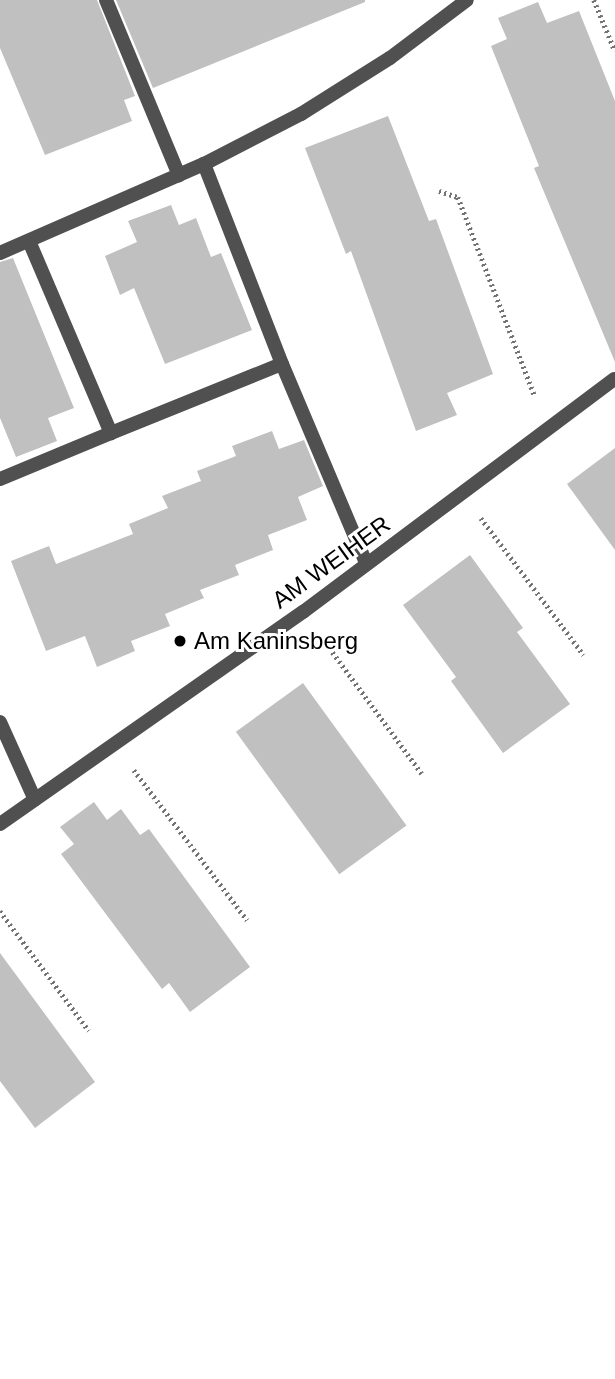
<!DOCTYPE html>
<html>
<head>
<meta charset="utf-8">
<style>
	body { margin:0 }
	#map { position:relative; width:615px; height:1379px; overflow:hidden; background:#fff; font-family:Helvetica,sans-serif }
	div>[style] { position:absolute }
	.building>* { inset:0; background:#c0c0c0; transform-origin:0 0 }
	.path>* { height:4.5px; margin-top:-2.25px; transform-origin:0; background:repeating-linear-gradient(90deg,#727272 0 2px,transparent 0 5.5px) }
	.lane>* { height:14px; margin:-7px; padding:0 7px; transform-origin:7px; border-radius:7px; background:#505050 }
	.street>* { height:14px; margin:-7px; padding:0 7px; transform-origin:7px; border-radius:7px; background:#505050 }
	.dots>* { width:19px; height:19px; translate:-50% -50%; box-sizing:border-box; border:4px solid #fff; border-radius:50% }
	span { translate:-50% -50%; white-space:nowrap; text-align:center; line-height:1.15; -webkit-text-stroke:6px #fff; paint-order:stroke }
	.street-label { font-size:24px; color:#000 }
	.poi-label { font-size:24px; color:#000 }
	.left { translate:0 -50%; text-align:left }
</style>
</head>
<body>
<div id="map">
	<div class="building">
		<div style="clip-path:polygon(0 0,97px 0,135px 96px,124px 100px,132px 121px,45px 155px,0 48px)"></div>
		<div style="clip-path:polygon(116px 0,365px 0,365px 2px,153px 88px)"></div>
		<div style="clip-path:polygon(538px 2px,547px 23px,579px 11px,615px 101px,615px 362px,534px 168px,539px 166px,491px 46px,507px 39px,498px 18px)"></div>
		<div style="clip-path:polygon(388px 116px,429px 221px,436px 219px,493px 374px,447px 393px,457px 415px,416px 431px,351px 251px,346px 254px,305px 148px)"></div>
		<div style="clip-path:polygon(171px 205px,179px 225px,196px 218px,211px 257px,221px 253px,252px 330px,165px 364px,134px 288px,120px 295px,105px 256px,137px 242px,128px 221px)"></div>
		<div style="clip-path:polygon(13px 258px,74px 408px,48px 418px,57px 441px,16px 457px,0 418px,0 262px)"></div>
		<div style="clip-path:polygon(272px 431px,279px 449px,304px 440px,323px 486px,298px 497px,307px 520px,268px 535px,273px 550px,235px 565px,239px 575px,200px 590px,204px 598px,165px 614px,170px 626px,131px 641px,135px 651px,97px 667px,85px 636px,46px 651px,11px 561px,49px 546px,56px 564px,133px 534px,129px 524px,168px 508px,162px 496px,201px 481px,197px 471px,236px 456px,232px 446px)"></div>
		<div style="clip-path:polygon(615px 448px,615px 550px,567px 484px)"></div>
		<div style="clip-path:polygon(470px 555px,523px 628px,517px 632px,570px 704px,503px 753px,451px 681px,456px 677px,403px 605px)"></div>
		<div style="left:303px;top:683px;width:176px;height:83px;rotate:54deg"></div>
		<div style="clip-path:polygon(94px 802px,107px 820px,121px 809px,140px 835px,149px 829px,250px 967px,190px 1012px,169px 983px,162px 989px,61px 854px,74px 844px,60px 827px)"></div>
		<div style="clip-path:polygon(0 953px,95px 1082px,35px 1128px,0 1081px)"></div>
	</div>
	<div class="path">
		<div style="left:594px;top:0;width:55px;rotate:67.6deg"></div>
		<div style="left:439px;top:191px;width:20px;rotate:18deg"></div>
		<div style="left:458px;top:197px;width:214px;rotate:68.9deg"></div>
		<div style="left:481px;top:518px;width:171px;rotate:53.1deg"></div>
		<div style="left:323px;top:639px;width:167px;rotate:53.7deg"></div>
		<div style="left:134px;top:770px;width:188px;rotate:53deg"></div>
		<div style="left:0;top:911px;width:149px;rotate:53.4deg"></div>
	</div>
	<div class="lane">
		<div style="left:106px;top:0;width:190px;rotate:67.4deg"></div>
		<div style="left:29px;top:241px;width:209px;rotate:66.9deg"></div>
		<div style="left:111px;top:433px;width:184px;rotate:-22deg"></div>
		<div style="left:282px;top:364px;width:215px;rotate:-111.3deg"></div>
		<div style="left:282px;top:364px;width:216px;rotate:67.1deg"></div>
		<div style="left:0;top:479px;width:120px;rotate:-22.5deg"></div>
	</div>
	<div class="street">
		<div style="left:0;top:253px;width:223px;rotate:-23.6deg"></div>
		<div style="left:204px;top:164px;width:109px;rotate:-27.3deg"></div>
		<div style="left:301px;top:114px;width:105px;rotate:-32.2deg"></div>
		<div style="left:390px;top:58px;width:96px;rotate:-37deg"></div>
		<div style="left:0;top:722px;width:85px;rotate:65.8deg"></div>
		<div style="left:0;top:824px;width:370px;rotate:-35deg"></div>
		<div style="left:303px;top:612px;width:389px;rotate:-36.8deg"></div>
	</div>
	<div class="dots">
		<div style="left:180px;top:641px;background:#000"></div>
	</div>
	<div class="street-label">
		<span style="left:331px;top:562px;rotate:-36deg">AM WEIHER</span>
	</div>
	<div class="poi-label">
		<span class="left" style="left:194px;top:641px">Am Kaninsberg</span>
	</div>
</div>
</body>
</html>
